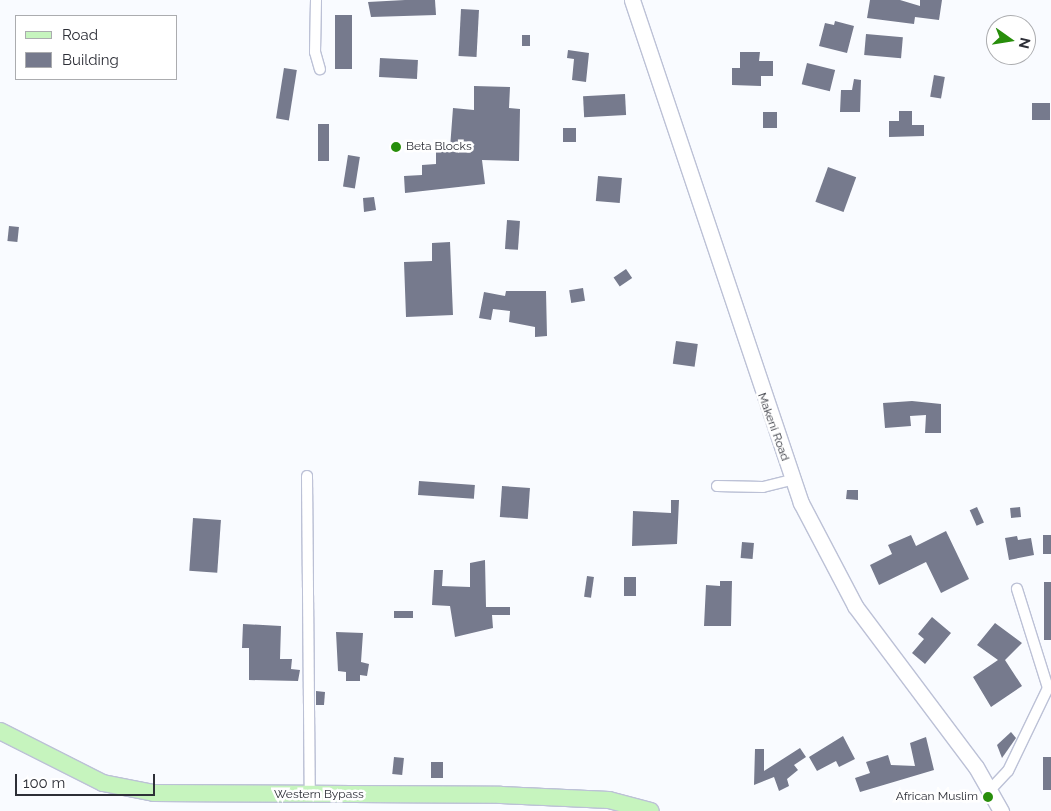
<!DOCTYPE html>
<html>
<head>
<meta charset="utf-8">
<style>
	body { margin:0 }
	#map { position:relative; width:1051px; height:811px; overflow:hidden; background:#f9fbff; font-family:Raleway,sans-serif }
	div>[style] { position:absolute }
	.building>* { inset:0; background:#767a8d; transform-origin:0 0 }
	.roads { filter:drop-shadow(1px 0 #bcc1d6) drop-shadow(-1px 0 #bcc1d6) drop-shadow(0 1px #bcc1d6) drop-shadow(0 -1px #bcc1d6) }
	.minor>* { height:10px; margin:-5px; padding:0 5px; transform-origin:5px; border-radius:5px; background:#fff }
	.secondary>* { height:15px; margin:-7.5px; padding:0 7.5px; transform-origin:7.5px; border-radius:7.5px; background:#fff }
	.primary>* { height:16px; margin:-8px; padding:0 8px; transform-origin:8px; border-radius:8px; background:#c6f4be }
	.dots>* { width:14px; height:14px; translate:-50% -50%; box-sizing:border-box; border:2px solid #fff; border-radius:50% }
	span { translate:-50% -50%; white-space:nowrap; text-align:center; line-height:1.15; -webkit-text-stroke:5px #fff; paint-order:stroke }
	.poi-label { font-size:12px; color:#2d2f37 }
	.left { translate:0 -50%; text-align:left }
	.right { translate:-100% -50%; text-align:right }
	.street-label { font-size:12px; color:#2d2f37 }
	.legend { position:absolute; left:15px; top:15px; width:162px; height:65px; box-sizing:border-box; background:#fff; border:1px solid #abacaf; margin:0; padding:6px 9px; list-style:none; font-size:15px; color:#2d2f37 }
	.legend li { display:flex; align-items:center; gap:10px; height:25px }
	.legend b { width:25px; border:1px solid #abacaf }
	.north { position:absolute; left:986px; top:15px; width:50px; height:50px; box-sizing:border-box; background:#fff; border:1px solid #abacaf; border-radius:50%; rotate:103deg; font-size:14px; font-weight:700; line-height:20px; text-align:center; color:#2d2f37 }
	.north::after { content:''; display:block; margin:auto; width:18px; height:22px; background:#288e0b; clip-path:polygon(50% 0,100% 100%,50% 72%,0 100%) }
	.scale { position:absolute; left:15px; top:774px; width:140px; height:22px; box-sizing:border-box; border:2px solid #2d2f37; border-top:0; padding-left:6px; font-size:15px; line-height:18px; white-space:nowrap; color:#2d2f37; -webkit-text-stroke:4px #fff; paint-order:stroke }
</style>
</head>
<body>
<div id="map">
	<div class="building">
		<div style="clip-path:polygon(405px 0,435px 0,436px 15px,371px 17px,368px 2px)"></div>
		<div style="clip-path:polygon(870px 0,900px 0,920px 6px,920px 0,942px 0,939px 20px,915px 17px,914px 24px,867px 18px)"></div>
		<div style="left:461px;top:9px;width:18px;height:47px;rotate:3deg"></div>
		<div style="left:335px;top:15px;width:17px;height:54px"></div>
		<div style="clip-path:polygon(835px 21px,854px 26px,847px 53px,819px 46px,825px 23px,834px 25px)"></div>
		<div style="left:866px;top:34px;width:37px;height:21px;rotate:5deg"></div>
		<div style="left:522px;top:35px;width:8px;height:11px"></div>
		<div style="clip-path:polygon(568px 50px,589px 53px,586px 82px,572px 80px,574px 59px,567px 58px)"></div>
		<div style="clip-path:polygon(740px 52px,760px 52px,759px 61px,773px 61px,773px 76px,761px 76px,761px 86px,732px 85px,732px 68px,740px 68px)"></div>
		<div style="left:380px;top:58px;width:38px;height:19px;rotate:3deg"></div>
		<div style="left:807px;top:63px;width:29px;height:22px;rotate:14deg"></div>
		<div style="left:284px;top:68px;width:13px;height:51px;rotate:9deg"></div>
		<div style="left:934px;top:75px;width:11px;height:22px;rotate:10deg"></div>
		<div style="clip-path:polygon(854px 79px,861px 80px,860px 112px,840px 112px,841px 90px,852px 90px)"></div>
		<div style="clip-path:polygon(474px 86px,510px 87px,509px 108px,520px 109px,519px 161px,482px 160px,485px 184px,405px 193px,404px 176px,422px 175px,422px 165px,436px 164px,436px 148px,450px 148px,453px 108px,474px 110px)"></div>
		<div style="left:625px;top:94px;width:21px;height:42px;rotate:87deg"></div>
		<div style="left:1032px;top:103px;width:18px;height:17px"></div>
		<div style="clip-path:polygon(899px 111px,912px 111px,912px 125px,924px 125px,924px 136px,889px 137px,889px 121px,899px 121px)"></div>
		<div style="left:763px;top:112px;width:14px;height:16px"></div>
		<div style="left:318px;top:124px;width:11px;height:37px"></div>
		<div style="left:563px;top:128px;width:13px;height:14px"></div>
		<div style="left:348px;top:155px;width:12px;height:32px;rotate:9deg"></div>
		<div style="left:828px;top:167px;width:30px;height:37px;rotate:20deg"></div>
		<div style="left:598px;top:176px;width:24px;height:25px;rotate:5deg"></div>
		<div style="clip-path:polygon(374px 197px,376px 210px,364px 212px,363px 198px)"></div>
		<div style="left:507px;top:220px;width:13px;height:29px;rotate:4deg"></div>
		<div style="left:9px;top:226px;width:10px;height:15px;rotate:6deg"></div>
		<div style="clip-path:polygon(450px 242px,453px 315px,406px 317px,404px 262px,432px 261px,432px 243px)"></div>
		<div style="left:626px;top:269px;width:11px;height:15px;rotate:56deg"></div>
		<div style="left:583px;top:288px;width:13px;height:14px;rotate:81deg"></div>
		<div style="clip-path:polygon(506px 291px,546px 291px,547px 336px,535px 337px,535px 327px,509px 322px,510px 311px,493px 309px,491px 320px,479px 318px,484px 292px,505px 296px)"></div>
		<div style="left:676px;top:341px;width:22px;height:23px;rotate:8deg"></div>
		<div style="clip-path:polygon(912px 401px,941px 404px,941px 433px,925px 433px,926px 415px,910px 416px,911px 426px,885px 428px,883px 403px)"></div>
		<div style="left:419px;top:481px;width:56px;height:14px;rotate:4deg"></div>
		<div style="left:502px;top:486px;width:28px;height:31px;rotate:4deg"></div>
		<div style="clip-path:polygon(847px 490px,858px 490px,858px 500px,846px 499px)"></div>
		<div style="clip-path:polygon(671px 500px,679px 500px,677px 544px,632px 546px,633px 511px,671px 513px)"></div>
		<div style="left:977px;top:507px;width:17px;height:8px;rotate:66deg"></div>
		<div style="left:1020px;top:507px;width:10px;height:10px;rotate:84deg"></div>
		<div style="left:193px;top:518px;width:28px;height:53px;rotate:4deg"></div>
		<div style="clip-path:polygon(946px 531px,969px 579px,941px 593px,926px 562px,879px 585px,870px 565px,892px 554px,888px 545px,911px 535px,916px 546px)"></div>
		<div style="left:1043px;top:535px;width:8px;height:19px"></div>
		<div style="clip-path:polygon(1017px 536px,1018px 540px,1031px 538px,1034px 555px,1009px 560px,1005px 538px)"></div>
		<div style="left:742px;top:542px;width:12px;height:16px;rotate:5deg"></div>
		<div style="clip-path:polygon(485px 560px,486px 607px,510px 607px,510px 615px,492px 615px,493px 628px,455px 637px,450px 606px,432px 605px,434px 570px,443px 570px,442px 586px,470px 587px,470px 563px)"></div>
		<div style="left:587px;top:576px;width:7px;height:21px;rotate:8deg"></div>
		<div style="left:624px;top:577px;width:12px;height:19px"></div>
		<div style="clip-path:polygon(720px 581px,732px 581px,731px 626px,704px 626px,706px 585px,720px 586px)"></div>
		<div style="left:1044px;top:582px;width:7px;height:58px"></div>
		<div style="left:394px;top:611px;width:19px;height:7px"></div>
		<div style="clip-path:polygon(932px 617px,951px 633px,925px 664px,912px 653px,924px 639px,918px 634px)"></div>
		<div style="clip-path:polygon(995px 623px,1022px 643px,1005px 660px,1022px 686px,991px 707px,973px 677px,998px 660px,977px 645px)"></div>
		<div style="clip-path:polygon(243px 624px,281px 626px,280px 659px,292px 659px,291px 669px,300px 670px,298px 681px,249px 680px,249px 648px,242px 648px)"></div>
		<div style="clip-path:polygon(336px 632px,363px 633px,361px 662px,369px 664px,367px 676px,360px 675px,360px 681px,346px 681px,346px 672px,338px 671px)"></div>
		<div style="clip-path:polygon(316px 691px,325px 692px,324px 705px,316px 705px)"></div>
		<div style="clip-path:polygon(1011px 732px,1016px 738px,1002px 758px,997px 745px)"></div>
		<div style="clip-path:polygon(843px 736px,855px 759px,839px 767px,836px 761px,817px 771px,809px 757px)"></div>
		<div style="clip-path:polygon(926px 737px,934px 770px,860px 792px,855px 778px,870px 773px,866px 762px,888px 755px,891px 765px,915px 766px,910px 743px)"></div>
		<div style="clip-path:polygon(800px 748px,806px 757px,794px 765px,798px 770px,787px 779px,789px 786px,779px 791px,774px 777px,754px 785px,755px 749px,764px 749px,764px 771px)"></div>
		<div style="left:394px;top:757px;width:10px;height:17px;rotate:6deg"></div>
		<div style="left:1043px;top:757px;width:8px;height:33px"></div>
		<div style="left:431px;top:762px;width:12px;height:16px"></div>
	</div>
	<div class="roads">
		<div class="minor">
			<div style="left:316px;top:0;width:52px;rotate:91.1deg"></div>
			<div style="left:315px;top:52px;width:18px;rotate:74deg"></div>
			<div style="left:307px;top:476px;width:319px;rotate:89.5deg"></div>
			<div style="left:717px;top:486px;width:46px;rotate:1.2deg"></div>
			<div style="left:763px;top:487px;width:30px;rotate:-14deg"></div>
			<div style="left:990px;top:790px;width:26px;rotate:-47deg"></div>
			<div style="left:1008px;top:771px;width:92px;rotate:-64.3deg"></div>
			<div style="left:1048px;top:688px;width:104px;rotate:-107.4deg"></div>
		</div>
		<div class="secondary">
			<div style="left:632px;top:0;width:531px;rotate:71.43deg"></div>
			<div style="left:801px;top:503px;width:116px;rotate:62.3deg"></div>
			<div style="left:855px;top:606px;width:201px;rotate:53.1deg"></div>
			<div style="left:976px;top:767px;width:51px;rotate:60.4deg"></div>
		</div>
		<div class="primary">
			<div style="left:0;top:731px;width:115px;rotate:26.8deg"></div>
			<div style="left:103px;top:783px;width:52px;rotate:11.1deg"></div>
			<div style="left:154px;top:793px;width:347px;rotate:0.3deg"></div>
			<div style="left:501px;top:795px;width:108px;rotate:2.7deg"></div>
			<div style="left:609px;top:800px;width:43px;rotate:14.7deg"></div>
		</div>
	</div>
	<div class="dots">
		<div style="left:396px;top:147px;background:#288e0b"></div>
		<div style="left:988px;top:797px;background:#288e0b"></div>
	</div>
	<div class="poi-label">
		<span class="left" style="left:406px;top:147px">Beta Blocks</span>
		<span class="right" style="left:978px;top:797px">African Muslim</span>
	</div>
	<div class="street-label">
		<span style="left:773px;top:427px;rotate:70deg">Makeni Road</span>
		<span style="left:319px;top:795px">Western Bypass</span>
	</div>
	<ul class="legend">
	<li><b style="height:6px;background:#c6f4be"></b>Road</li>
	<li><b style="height:14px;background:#767a8d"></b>Building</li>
	</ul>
	<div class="north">N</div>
	<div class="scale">100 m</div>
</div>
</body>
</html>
